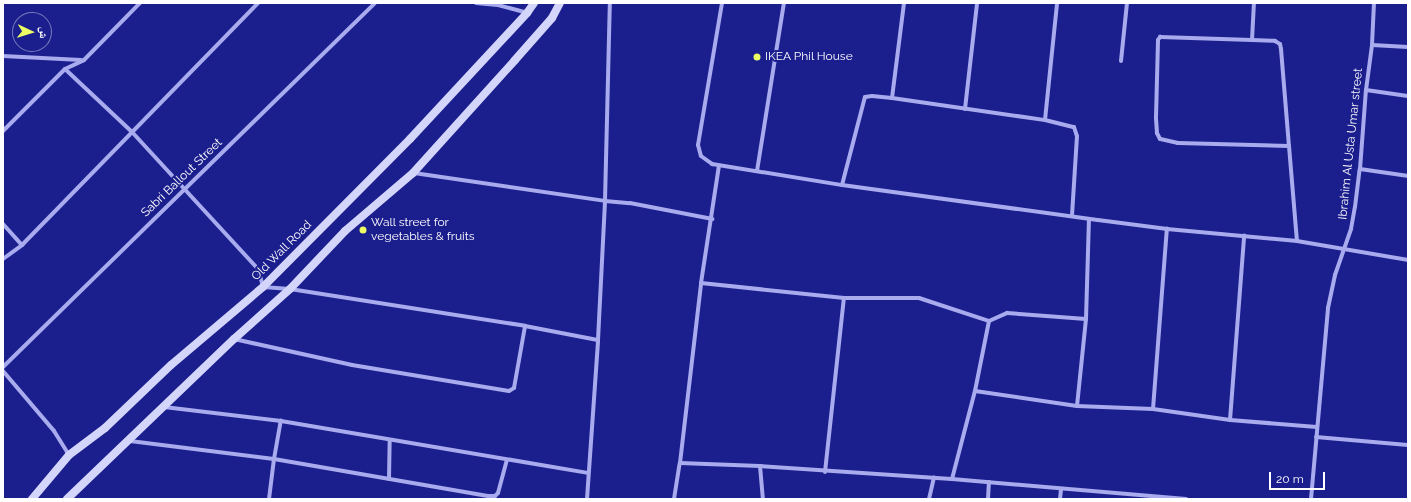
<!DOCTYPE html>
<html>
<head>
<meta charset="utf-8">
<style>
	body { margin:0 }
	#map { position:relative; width:1411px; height:502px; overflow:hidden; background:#1b1e8d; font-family:Raleway,"Noto Naskh Arabic",sans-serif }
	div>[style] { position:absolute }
	.street>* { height:4px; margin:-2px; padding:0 2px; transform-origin:2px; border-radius:2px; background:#a8abed }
	.secondary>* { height:8px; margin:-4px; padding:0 4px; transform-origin:4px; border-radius:4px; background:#d4d5fa }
	.dots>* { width:11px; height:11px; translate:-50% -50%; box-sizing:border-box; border:2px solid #1b1e8d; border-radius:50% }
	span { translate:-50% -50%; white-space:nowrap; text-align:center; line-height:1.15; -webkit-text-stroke:3.5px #1b1e8d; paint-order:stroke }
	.poi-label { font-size:12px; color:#fff }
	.left { translate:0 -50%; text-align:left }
	.street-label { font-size:12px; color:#fff }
	.frame { position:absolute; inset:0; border:4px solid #fff; pointer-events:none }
	.north { position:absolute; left:12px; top:12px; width:40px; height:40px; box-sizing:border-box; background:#1b1e8d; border:1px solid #7678bb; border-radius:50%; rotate:94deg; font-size:11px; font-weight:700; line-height:16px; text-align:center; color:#fff }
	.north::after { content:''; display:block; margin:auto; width:14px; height:18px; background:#ecfe64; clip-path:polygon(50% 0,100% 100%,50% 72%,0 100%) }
	.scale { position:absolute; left:1269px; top:472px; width:56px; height:18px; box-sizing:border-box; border:2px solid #fff; border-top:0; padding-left:5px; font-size:12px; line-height:14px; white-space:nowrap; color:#fff; -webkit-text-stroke:3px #1b1e8d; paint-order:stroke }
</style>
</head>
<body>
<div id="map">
	<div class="street">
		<div style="left:476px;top:3px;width:22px;rotate:5deg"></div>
		<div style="left:498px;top:5px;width:30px;rotate:15deg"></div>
		<div style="left:722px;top:3px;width:144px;rotate:99.6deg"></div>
		<div style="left:698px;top:145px;width:11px;rotate:75deg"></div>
		<div style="left:701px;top:156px;width:14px;rotate:36deg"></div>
		<div style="left:712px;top:164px;width:132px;rotate:9.2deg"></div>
		<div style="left:842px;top:185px;width:258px;rotate:7.8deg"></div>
		<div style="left:1098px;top:220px;width:70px;rotate:7.4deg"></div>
		<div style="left:1167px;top:229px;width:131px;rotate:5.3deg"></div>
		<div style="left:1297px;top:241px;width:113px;rotate:9.7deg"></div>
		<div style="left:1252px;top:40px;width:37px;rotate:-87deg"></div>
		<div style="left:1372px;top:45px;width:36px;rotate:3deg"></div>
		<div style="left:3px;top:56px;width:78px;rotate:2.9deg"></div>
		<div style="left:1121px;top:61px;width:58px;rotate:-84.1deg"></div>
		<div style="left:65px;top:69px;width:92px;rotate:43.2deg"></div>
		<div style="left:132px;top:132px;width:186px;rotate:47.4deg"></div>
		<div style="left:258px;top:269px;width:19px;rotate:74deg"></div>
		<div style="left:263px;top:287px;width:27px;rotate:4deg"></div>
		<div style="left:290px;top:289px;width:238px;rotate:8.9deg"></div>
		<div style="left:525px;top:326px;width:74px;rotate:10.9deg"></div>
		<div style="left:1366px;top:90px;width:42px;rotate:8.1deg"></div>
		<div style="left:892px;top:98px;width:96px;rotate:-82.8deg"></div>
		<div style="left:965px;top:109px;width:107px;rotate:-83.5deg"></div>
		<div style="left:1045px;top:120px;width:118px;rotate:-84.1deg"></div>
		<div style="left:3px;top:131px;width:88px;rotate:-45deg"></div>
		<div style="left:65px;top:69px;width:21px;rotate:-25deg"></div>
		<div style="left:84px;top:60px;width:80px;rotate:-45.5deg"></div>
		<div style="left:1289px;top:146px;width:111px;rotate:-178.5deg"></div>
		<div style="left:1178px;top:143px;width:18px;rotate:-167deg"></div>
		<div style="left:1160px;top:139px;width:7px;rotate:-117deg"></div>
		<div style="left:1157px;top:133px;width:16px;rotate:-94deg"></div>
		<div style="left:1156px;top:117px;width:77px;rotate:-88.5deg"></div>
		<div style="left:1158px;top:40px;width:4px;rotate:-56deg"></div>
		<div style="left:1160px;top:37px;width:92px;rotate:1.9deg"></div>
		<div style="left:1252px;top:40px;width:23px;rotate:2deg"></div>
		<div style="left:1275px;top:41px;width:6px;rotate:31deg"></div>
		<div style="left:1280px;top:44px;width:5px;rotate:79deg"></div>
		<div style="left:1281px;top:49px;width:97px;rotate:85.3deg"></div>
		<div style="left:1289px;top:146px;width:95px;rotate:85.2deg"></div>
		<div style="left:1360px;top:169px;width:49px;rotate:8.3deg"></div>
		<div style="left:757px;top:171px;width:170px;rotate:-80.9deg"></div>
		<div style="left:414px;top:173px;width:193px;rotate:8.3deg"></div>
		<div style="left:605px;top:201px;width:25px;rotate:5deg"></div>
		<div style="left:630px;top:203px;width:84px;rotate:11deg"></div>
		<div style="left:842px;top:185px;width:91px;rotate:-75.4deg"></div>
		<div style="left:865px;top:97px;width:7px;rotate:-8deg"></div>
		<div style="left:872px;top:96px;width:20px;rotate:6deg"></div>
		<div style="left:892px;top:98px;width:155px;rotate:8.2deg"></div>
		<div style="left:1045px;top:120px;width:30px;rotate:14deg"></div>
		<div style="left:1074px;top:127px;width:9px;rotate:72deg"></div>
		<div style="left:1077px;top:136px;width:80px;rotate:93.6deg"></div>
		<div style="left:3px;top:224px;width:28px;rotate:48deg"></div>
		<div style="left:3px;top:259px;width:24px;rotate:-36deg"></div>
		<div style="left:22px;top:245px;width:338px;rotate:-45.7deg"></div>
		<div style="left:701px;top:283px;width:144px;rotate:6deg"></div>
		<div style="left:844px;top:298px;width:75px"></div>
		<div style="left:919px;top:298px;width:74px;rotate:18.2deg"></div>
		<div style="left:989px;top:321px;width:20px;rotate:-24deg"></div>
		<div style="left:1007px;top:313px;width:79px;rotate:4.3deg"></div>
		<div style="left:234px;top:339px;width:121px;rotate:12.4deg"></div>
		<div style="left:352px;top:365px;width:159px;rotate:9.4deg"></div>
		<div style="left:509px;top:391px;width:6px;rotate:-31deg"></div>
		<div style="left:514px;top:388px;width:63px;rotate:-79.9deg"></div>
		<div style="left:3px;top:367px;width:520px;rotate:-44.38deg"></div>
		<div style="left:3px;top:371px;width:79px;rotate:49.6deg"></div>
		<div style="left:54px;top:431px;width:28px;rotate:58deg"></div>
		<div style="left:975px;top:391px;width:103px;rotate:8.4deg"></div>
		<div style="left:1077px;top:406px;width:76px;rotate:2.3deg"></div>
		<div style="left:1153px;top:409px;width:78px;rotate:8.1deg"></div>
		<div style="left:1230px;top:420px;width:87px;rotate:4.6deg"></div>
		<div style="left:1077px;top:406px;width:87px;rotate:-84.1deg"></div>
		<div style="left:1086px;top:319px;width:100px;rotate:-88.3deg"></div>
		<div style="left:164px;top:407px;width:118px;rotate:6.8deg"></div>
		<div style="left:281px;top:421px;width:311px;rotate:9.6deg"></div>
		<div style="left:1153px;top:409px;width:181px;rotate:-85.6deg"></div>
		<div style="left:1230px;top:420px;width:185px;rotate:-85.6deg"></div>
		<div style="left:1316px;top:437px;width:92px;rotate:5deg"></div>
		<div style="left:130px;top:441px;width:145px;rotate:7.1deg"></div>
		<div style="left:274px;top:459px;width:217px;rotate:9.8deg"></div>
		<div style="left:488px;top:496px;width:7px"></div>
		<div style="left:495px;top:496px;width:4px;rotate:-45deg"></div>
		<div style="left:498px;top:493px;width:34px;rotate:-75deg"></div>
		<div style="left:680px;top:463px;width:80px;rotate:2.1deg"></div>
		<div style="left:760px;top:466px;width:192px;rotate:3.9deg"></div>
		<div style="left:952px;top:479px;width:235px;rotate:4.9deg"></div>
		<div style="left:760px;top:466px;width:33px;rotate:85deg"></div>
		<div style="left:825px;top:472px;width:175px;rotate:-83.8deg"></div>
		<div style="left:389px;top:479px;width:39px;rotate:-89deg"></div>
		<div style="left:952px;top:479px;width:91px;rotate:-75.4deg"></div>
		<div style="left:975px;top:391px;width:71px;rotate:-78.7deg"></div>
		<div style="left:269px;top:499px;width:40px;rotate:-82.9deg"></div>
		<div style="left:274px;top:459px;width:39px;rotate:-80deg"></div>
		<div style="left:587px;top:499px;width:159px;rotate:-86deg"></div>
		<div style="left:598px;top:340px;width:139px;rotate:-87.1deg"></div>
		<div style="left:605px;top:201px;width:198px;rotate:-88.6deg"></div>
		<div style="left:674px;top:499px;width:36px;rotate:-81deg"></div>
		<div style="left:680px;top:463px;width:181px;rotate:-83.3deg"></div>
		<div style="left:701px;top:283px;width:119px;rotate:-81.3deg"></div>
		<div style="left:929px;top:499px;width:22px;rotate:-77deg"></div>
		<div style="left:988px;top:499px;width:17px;rotate:-87deg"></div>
		<div style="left:1060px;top:499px;width:10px;rotate:-84deg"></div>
		<div style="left:1311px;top:499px;width:192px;rotate:-84.9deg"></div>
		<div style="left:1328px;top:308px;width:34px;rotate:-78deg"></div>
		<div style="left:1335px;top:275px;width:49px;rotate:-70.8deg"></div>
		<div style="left:1351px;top:229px;width:22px;rotate:-80deg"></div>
		<div style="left:1355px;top:207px;width:38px;rotate:-83deg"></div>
		<div style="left:1360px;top:169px;width:79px;rotate:-85.7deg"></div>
		<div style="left:1366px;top:90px;width:45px;rotate:-82.4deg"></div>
		<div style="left:1372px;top:45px;width:42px;rotate:-87.3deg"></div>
	</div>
	<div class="secondary">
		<div style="left:32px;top:499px;width:57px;rotate:-49.9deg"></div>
		<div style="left:69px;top:455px;width:45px;rotate:-36.9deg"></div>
		<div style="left:105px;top:428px;width:91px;rotate:-43.7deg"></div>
		<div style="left:171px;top:365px;width:121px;rotate:-40.3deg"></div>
		<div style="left:263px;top:287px;width:209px;rotate:-45.2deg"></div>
		<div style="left:410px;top:139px;width:172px;rotate:-47.1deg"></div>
		<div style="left:527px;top:13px;width:12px;rotate:-55deg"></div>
		<div style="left:67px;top:499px;width:231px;rotate:-43.8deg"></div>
		<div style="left:234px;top:339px;width:75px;rotate:-41.8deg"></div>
		<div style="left:290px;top:289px;width:80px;rotate:-46.5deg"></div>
		<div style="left:345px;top:231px;width:89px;rotate:-40.5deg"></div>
		<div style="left:413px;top:173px;width:152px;rotate:-47.9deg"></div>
		<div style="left:515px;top:60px;width:56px;rotate:-48.6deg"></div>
		<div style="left:552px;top:18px;width:17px;rotate:-62deg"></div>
	</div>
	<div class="dots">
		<div style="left:757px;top:57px;background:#ecfe64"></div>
		<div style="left:363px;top:230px;background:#ecfe64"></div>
	</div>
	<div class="poi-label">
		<span class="left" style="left:765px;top:57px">IKEA Phil House</span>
		<span class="left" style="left:371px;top:230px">Wall street for<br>vegetables &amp; fruits</span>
	</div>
	<div class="street-label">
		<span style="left:1351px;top:144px;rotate:-84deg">Ibrahim Al Usta Umar street</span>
		<span style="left:182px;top:178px;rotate:-44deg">Sabri Ballout Street</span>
		<span style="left:282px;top:251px;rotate:-45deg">Old Wall Road</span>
	</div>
	<div class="frame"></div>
	<div class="north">ش</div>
	<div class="scale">20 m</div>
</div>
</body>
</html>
